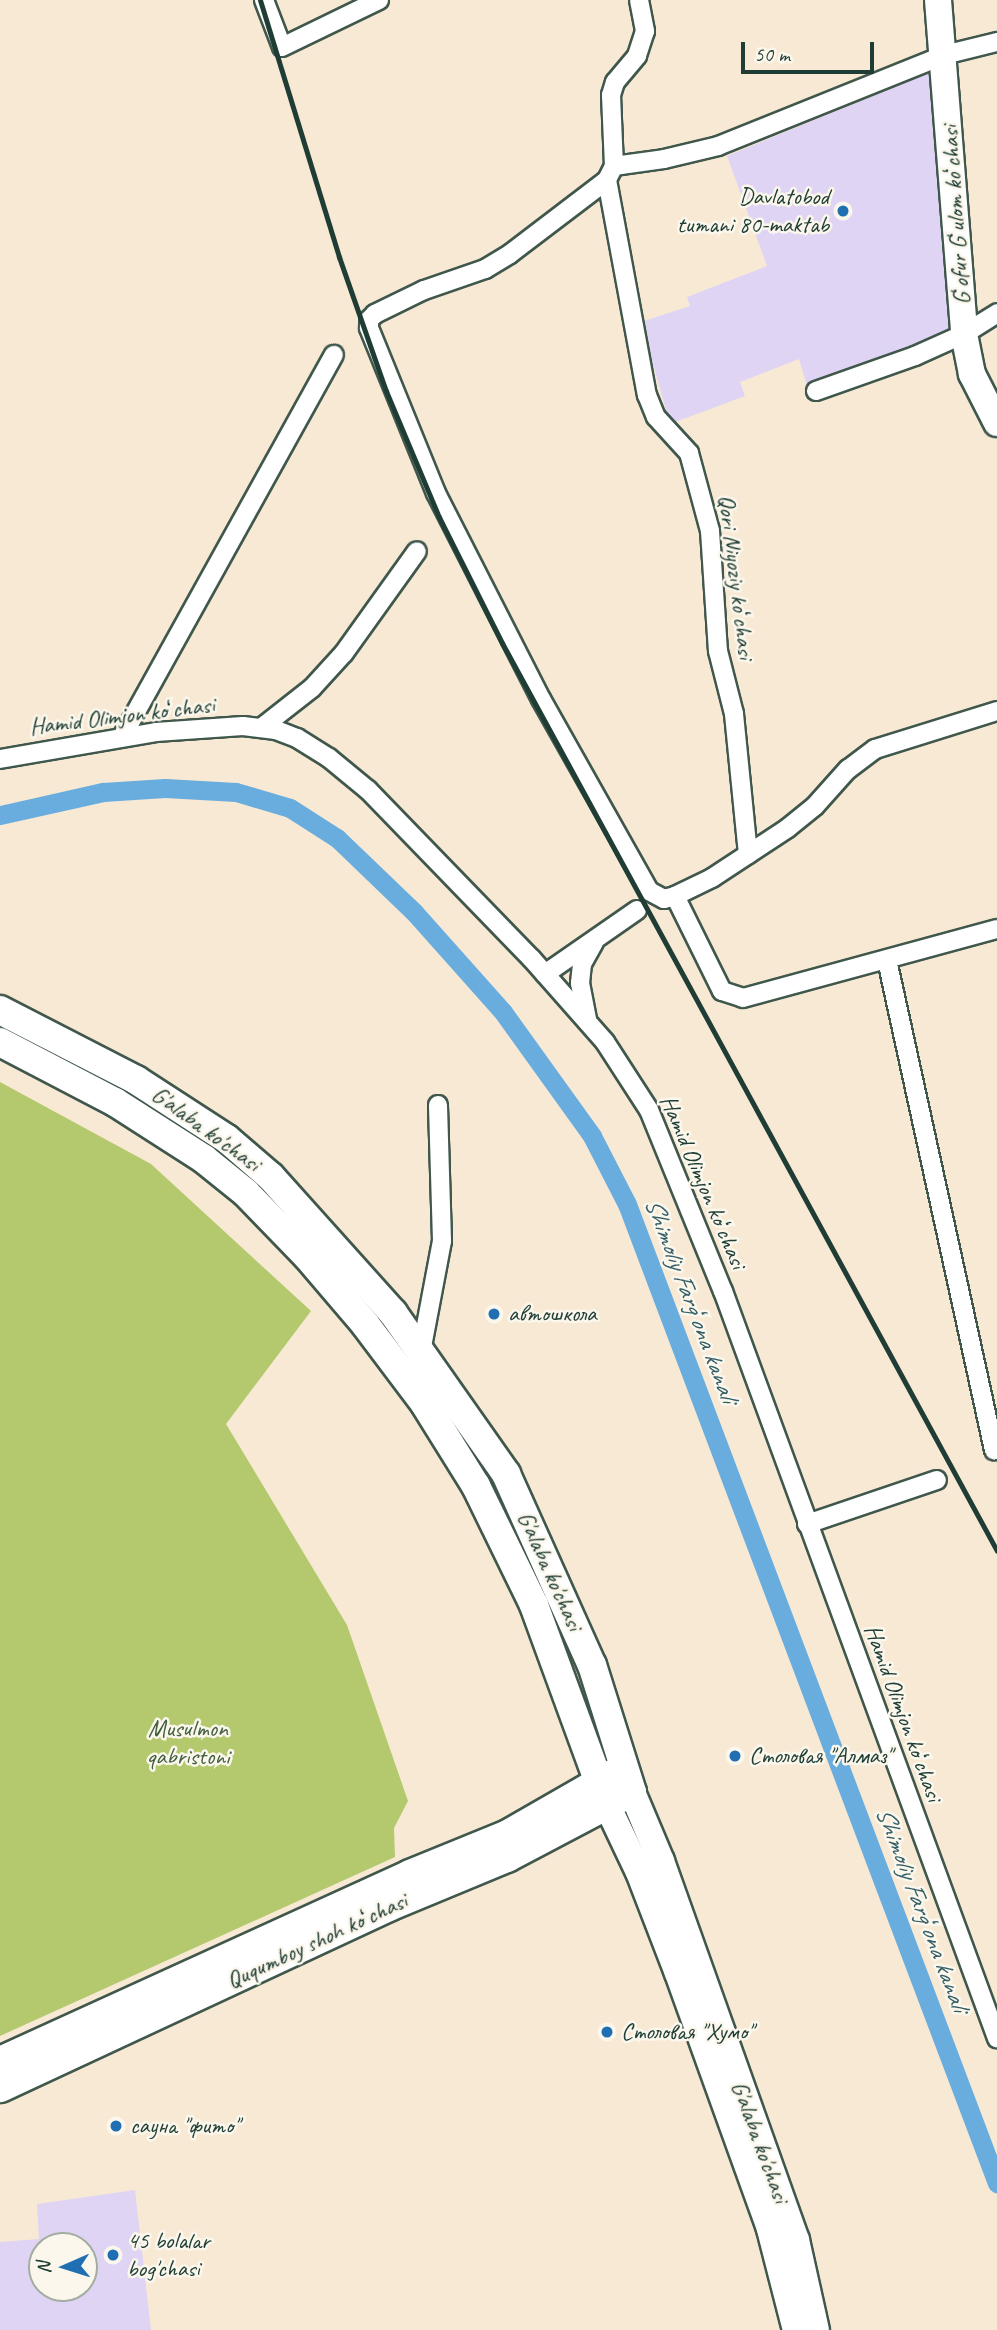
<!DOCTYPE html>
<html>
<head>
<meta charset="utf-8">
<style>
	body { margin:0 }
	#map { position:relative; width:997px; height:2330px; overflow:hidden; background:#f8e9d5; font-family:Caveat,sans-serif }
	div>[style] { position:absolute }
	.built>* { inset:0; background:#e0d4f4 }
	.green>* { inset:0; background:#b4c96d }
	.canal>* { height:19px; margin:-9.5px; padding:0 9.5px; transform-origin:9.5px; border-radius:9.5px; background:#69adde }
	.roads { filter:drop-shadow(2px 0 #40574c) drop-shadow(-2px 0 #40574c) drop-shadow(0 2px #40574c) drop-shadow(0 -2px #40574c) }
	.street>* { height:18px; margin:-9px; padding:0 9px; transform-origin:9px; border-radius:9px; background:#fff }
	.secondary>* { height:26px; margin:-13px; padding:0 13px; transform-origin:13px; border-radius:13px; background:#fff }
	.primary>* { height:28px; margin:-14px; padding:0 14px; transform-origin:14px; border-radius:14px; background:#fff }
	.rail>* { height:5px; margin:-2.5px; padding:0 2.5px; transform-origin:2.5px; border-radius:2.5px; background:#1f3d34 }
	.dots>* { width:19px; height:19px; translate:-50% -50%; box-sizing:border-box; border:4px solid #fbf7ec; border-radius:50% }
	span { translate:-50% -50%; white-space:nowrap; text-align:center; line-height:1.15; -webkit-text-stroke:5px #fbf7ec; paint-order:stroke }
	.poi-label { font-size:24px; color:#1f3d34 }
	.right { translate:-100% -50%; text-align:right }
	.left { translate:0 -50%; text-align:left }
	.street-label { font-size:24px; color:#1f3d34 }
	.park-label { font-size:24px; color:#446042 }
	.water-label { font-size:26px; color:#355f67; font-style:italic }
	.north { position:absolute; left:28px; top:2232px; width:70px; height:70px; box-sizing:border-box; background:#fbf7ec; border:2px solid #a3ada2; border-radius:50%; rotate:267deg; font-size:19px; font-weight:700; line-height:28px; text-align:center; color:#1f3d34 }
	.north::after { content:''; display:block; margin:auto; width:24px; height:32px; background:#1f6fb2; clip-path:polygon(50% 0,100% 100%,50% 72%,0 100%) }
	.scale { position:absolute; left:741px; top:42px; width:133px; height:32px; box-sizing:border-box; border:4px solid #1f3d34; border-top:0; padding-left:9px; font-size:21px; line-height:24px; white-space:nowrap; color:#1f3d34; -webkit-text-stroke:5px #fbf7ec; paint-order:stroke }
</style>
</head>
<body>
<div id="map">
	<div class="built">
		<div style="clip-path:polygon(929px 73px,950px 336px,808px 389px,799px 359px,740px 382px,745px 396px,670px 424px,641px 322px,690px 306px,687px 297px,767px 266px,727px 156px)"></div>
		<div style="clip-path:polygon(evenodd,135px 2190px,151px 2330px,0 2330px,0 2242px,39px 2239px,37px 2204px,135px 2190px,84px 2246px,84px 2288px,42px 2288px,42px 2246px,84px 2246px)"></div>
	</div>
	<div class="green">
		<div style="clip-path:polygon(0 1082px,151px 1164px,311px 1311px,226px 1424px,347px 1625px,408px 1801px,394px 1828px,395px 1857px,0 2036px)"></div>
	</div>
	<div class="canal">
		<div style="left:0;top:815px;width:106px;rotate:-12.6deg"></div>
		<div style="left:103px;top:792px;width:62px;rotate:-3.7deg"></div>
		<div style="left:165px;top:788px;width:71px;rotate:3.2deg"></div>
		<div style="left:236px;top:792px;width:56px;rotate:16.5deg"></div>
		<div style="left:290px;top:808px;width:56px;rotate:32.6deg"></div>
		<div style="left:337px;top:838px;width:107px;rotate:43.9deg"></div>
		<div style="left:414px;top:912px;width:134px;rotate:48.3deg"></div>
		<div style="left:503px;top:1012px;width:153px;rotate:54.3deg"></div>
		<div style="left:592px;top:1136px;width:76px;rotate:62.8deg"></div>
		<div style="left:627px;top:1204px;width:1047px;rotate:69.3deg"></div>
	</div>
	<div class="roads">
		<div class="street">
			<div style="left:264px;top:0;width:50px;rotate:69deg"></div>
			<div style="left:282px;top:47px;width:108px;rotate:-25.9deg"></div>
			<div style="left:639px;top:0;width:32px;rotate:79deg"></div>
			<div style="left:645px;top:31px;width:26px;rotate:108deg"></div>
			<div style="left:637px;top:56px;width:34px;rotate:130deg"></div>
			<div style="left:615px;top:82px;width:14px;rotate:107deg"></div>
			<div style="left:611px;top:95px;width:71px;rotate:87.6deg"></div>
			<div style="left:614px;top:166px;width:16px;rotate:117deg"></div>
			<div style="left:607px;top:180px;width:219px;rotate:79.5deg"></div>
			<div style="left:647px;top:395px;width:24px;rotate:68deg"></div>
			<div style="left:656px;top:417px;width:49px;rotate:47.5deg"></div>
			<div style="left:689px;top:453px;width:81px;rotate:74.9deg"></div>
			<div style="left:710px;top:531px;width:120px;rotate:86.2deg"></div>
			<div style="left:718px;top:651px;width:65px;rotate:75.7deg"></div>
			<div style="left:734px;top:714px;width:141px;rotate:84.3deg"></div>
			<div style="left:614px;top:166px;width:50px;rotate:-8deg"></div>
			<div style="left:664px;top:159px;width:56px;rotate:-13.5deg"></div>
			<div style="left:718px;top:146px;width:244px;rotate:-21.9deg"></div>
			<div style="left:944px;top:55px;width:55px;rotate:-13.8deg"></div>
			<div style="left:607px;top:180px;width:122px;rotate:142.7deg"></div>
			<div style="left:510px;top:254px;width:29px;rotate:149deg"></div>
			<div style="left:485px;top:269px;width:65px;rotate:161deg"></div>
			<div style="left:424px;top:290px;width:55px;rotate:153.9deg"></div>
			<div style="left:375px;top:314px;width:8px;rotate:135deg"></div>
			<div style="left:369px;top:320px;width:8px;rotate:90deg"></div>
			<div style="left:369px;top:328px;width:178px;rotate:67.9deg"></div>
			<div style="left:436px;top:493px;width:231px;rotate:63deg"></div>
			<div style="left:541px;top:699px;width:220px;rotate:60.6deg"></div>
			<div style="left:649px;top:891px;width:17px;rotate:28deg"></div>
			<div style="left:664px;top:899px;width:11px;rotate:-15deg"></div>
			<div style="left:816px;top:391px;width:105px;rotate:-19.5deg"></div>
			<div style="left:915px;top:356px;width:54px;rotate:-24.2deg"></div>
			<div style="left:964px;top:334px;width:39px;rotate:-32deg"></div>
			<div style="left:997px;top:711px;width:128px;rotate:162.7deg"></div>
			<div style="left:875px;top:749px;width:34px;rotate:143deg"></div>
			<div style="left:848px;top:769px;width:50px;rotate:131.7deg"></div>
			<div style="left:815px;top:806px;width:35px;rotate:141deg"></div>
			<div style="left:788px;top:828px;width:91px;rotate:146.7deg"></div>
			<div style="left:712px;top:878px;width:41px;rotate:154.1deg"></div>
			<div style="left:675px;top:896px;width:106px;rotate:63.7deg"></div>
			<div style="left:722px;top:991px;width:22px;rotate:18deg"></div>
			<div style="left:743px;top:998px;width:263px;rotate:-15.2deg"></div>
			<div style="left:261px;top:728px;width:65px;rotate:-38.1deg"></div>
			<div style="left:312px;top:688px;width:47px;rotate:-47.6deg"></div>
			<div style="left:344px;top:653px;width:125px;rotate:-54.4deg"></div>
			<div style="left:122px;top:737px;width:437px;rotate:-61deg"></div>
			<div style="left:0;top:759px;width:158px;rotate:-9.8deg"></div>
			<div style="left:156px;top:732px;width:87px;rotate:-3.9deg"></div>
			<div style="left:243px;top:726px;width:33px;rotate:7deg"></div>
			<div style="left:276px;top:730px;width:22px;rotate:21deg"></div>
			<div style="left:297px;top:738px;width:38px;rotate:32deg"></div>
			<div style="left:329px;top:758px;width:50px;rotate:39.4deg"></div>
			<div style="left:368px;top:790px;width:234px;rotate:45.9deg"></div>
			<div style="left:531px;top:958px;width:112px;rotate:48.6deg"></div>
			<div style="left:605px;top:1042px;width:81px;rotate:57.1deg"></div>
			<div style="left:649px;top:1110px;width:196px;rotate:67.8deg"></div>
			<div style="left:723px;top:1291px;width:796px;rotate:69.86deg"></div>
			<div style="left:887px;top:960px;width:502px;rotate:77.68deg"></div>
			<div style="left:545px;top:974px;width:112px;rotate:-34.8deg"></div>
			<div style="left:587px;top:1019px;width:37px;rotate:-101deg"></div>
			<div style="left:580px;top:983px;width:19px;rotate:-84deg"></div>
			<div style="left:582px;top:964px;width:25px;rotate:-61deg"></div>
			<div style="left:421px;top:1352px;width:113px;rotate:-79.3deg"></div>
			<div style="left:442px;top:1241px;width:136px;rotate:-91.7deg"></div>
			<div style="left:807px;top:1524px;width:137px;rotate:-18.7deg"></div>
		</div>
		<div class="secondary">
			<div style="left:938px;top:0;width:335px;rotate:85.5deg"></div>
			<div style="left:964px;top:334px;width:41px;rotate:78.7deg"></div>
			<div style="left:972px;top:374px;width:55px;rotate:63deg"></div>
			<div style="left:632px;top:1792px;width:75px;rotate:67.2deg"></div>
			<div style="left:661px;top:1861px;width:402px;rotate:70.4deg"></div>
			<div style="left:796px;top:2240px;width:92px;rotate:77.5deg"></div>
			<div style="left:607px;top:1805px;width:74px;rotate:64.5deg"></div>
			<div style="left:639px;top:1872px;width:108px;rotate:68.9deg"></div>
			<div style="left:678px;top:1973px;width:272px;rotate:70.2deg"></div>
			<div style="left:770px;top:2229px;width:104px;rotate:75.6deg"></div>
		</div>
		<div class="primary">
			<div style="left:0;top:1010px;width:153px;rotate:27.2deg"></div>
			<div style="left:136px;top:1080px;width:108px;rotate:33deg"></div>
			<div style="left:227px;top:1139px;width:58px;rotate:40.8deg"></div>
			<div style="left:271px;top:1177px;width:183px;rotate:48.1deg"></div>
			<div style="left:393px;top:1313px;width:197px;rotate:54.9deg"></div>
			<div style="left:506px;top:1474px;width:209px;rotate:65.8deg"></div>
			<div style="left:592px;top:1665px;width:133px;rotate:72.5deg"></div>
			<div style="left:632px;top:1792px;width:141px;rotate:152.2deg"></div>
			<div style="left:507px;top:1858px;width:126px;rotate:157.5deg"></div>
			<div style="left:391px;top:1906px;width:431px;rotate:155deg"></div>
			<div style="left:0;top:1042px;width:130px;rotate:27.6deg"></div>
			<div style="left:115px;top:1102px;width:106px;rotate:32.6deg"></div>
			<div style="left:204px;top:1159px;width:54px;rotate:39deg"></div>
			<div style="left:246px;top:1193px;width:88px;rotate:45.9deg"></div>
			<div style="left:307px;top:1256px;width:89px;rotate:49.5deg"></div>
			<div style="left:365px;top:1324px;width:100px;rotate:53.1deg"></div>
			<div style="left:425px;top:1404px;width:97px;rotate:58.1deg"></div>
			<div style="left:476px;top:1486px;width:132px;rotate:64deg"></div>
			<div style="left:534px;top:1605px;width:213px;rotate:69.9deg"></div>
			<div style="left:0;top:2061px;width:451px;rotate:-24.5deg"></div>
			<div style="left:410px;top:1874px;width:106px;rotate:-22.2deg"></div>
			<div style="left:508px;top:1834px;width:122px;rotate:-29.9deg"></div>
		</div>
	</div>
	<div class="rail">
		<div style="left:260px;top:0;width:269px;rotate:72.9deg"></div>
		<div style="left:339px;top:257px;width:142px;rotate:70.7deg"></div>
		<div style="left:386px;top:391px;width:137px;rotate:67.2deg"></div>
		<div style="left:439px;top:517px;width:141px;rotate:63.4deg"></div>
		<div style="left:502px;top:643px;width:1034px;rotate:61.4deg"></div>
	</div>
	<div class="dots">
		<div style="left:843px;top:211px;background:#1f6fb2"></div>
		<div style="left:494px;top:1314px;background:#1f6fb2"></div>
		<div style="left:735px;top:1756px;background:#1f6fb2"></div>
		<div style="left:607px;top:2032px;background:#1f6fb2"></div>
		<div style="left:116px;top:2126px;background:#1f6fb2"></div>
		<div style="left:113px;top:2255px;background:#1f6fb2"></div>
	</div>
	<div class="poi-label">
		<span class="right" style="left:829px;top:211px">Davlatobod<br>tumani 80-maktab</span>
		<span class="left" style="left:508px;top:1314px">автошкола</span>
		<span class="left" style="left:749px;top:1756px">Столовая "Алмаз"</span>
		<span class="left" style="left:621px;top:2032px">Столовая "Хумо"</span>
		<span class="left" style="left:130px;top:2126px">сауна "фито"</span>
		<span class="left" style="left:127px;top:2255px">45 bolalar<br>bog'chasi</span>
	</div>
	<div class="street-label">
		<span style="left:956px;top:215px;rotate:-94deg">Gʻofur Gʻulom koʻchasi</span>
		<span style="left:736px;top:577px;rotate:83deg">Qori Niyoziy koʻchasi</span>
		<span style="left:122px;top:716px;rotate:-7deg">Hamid Olimjon koʻchasi</span>
		<span style="left:206px;top:1129px;rotate:36deg">G'alaba ko'chasi</span>
		<span style="left:703px;top:1182px;rotate:67deg">Hamid Olimjon koʻchasi</span>
		<span style="left:550px;top:1571px;rotate:66deg">G'alaba ko'chasi</span>
		<span style="left:903px;top:1713px;rotate:70deg">Hamid Olimjon koʻchasi</span>
		<span style="left:317px;top:1941px;rotate:-25deg">Ququmboy shoh koʻchasi</span>
		<span style="left:760px;top:2142px;rotate:70deg">G'alaba ko'chasi</span>
	</div>
	<div class="park-label">
		<span style="left:188px;top:1743px">Musulmon<br>qabristoni</span>
	</div>
	<div class="water-label">
		<span style="left:691px;top:1300px;rotate:69deg">Shimoliy Fargʻona kanali</span>
		<span style="left:922px;top:1909px;rotate:69deg">Shimoliy Fargʻona kanali</span>
	</div>
	<div class="north">N</div>
	<div class="scale">50 m</div>
</div>
</body>
</html>
